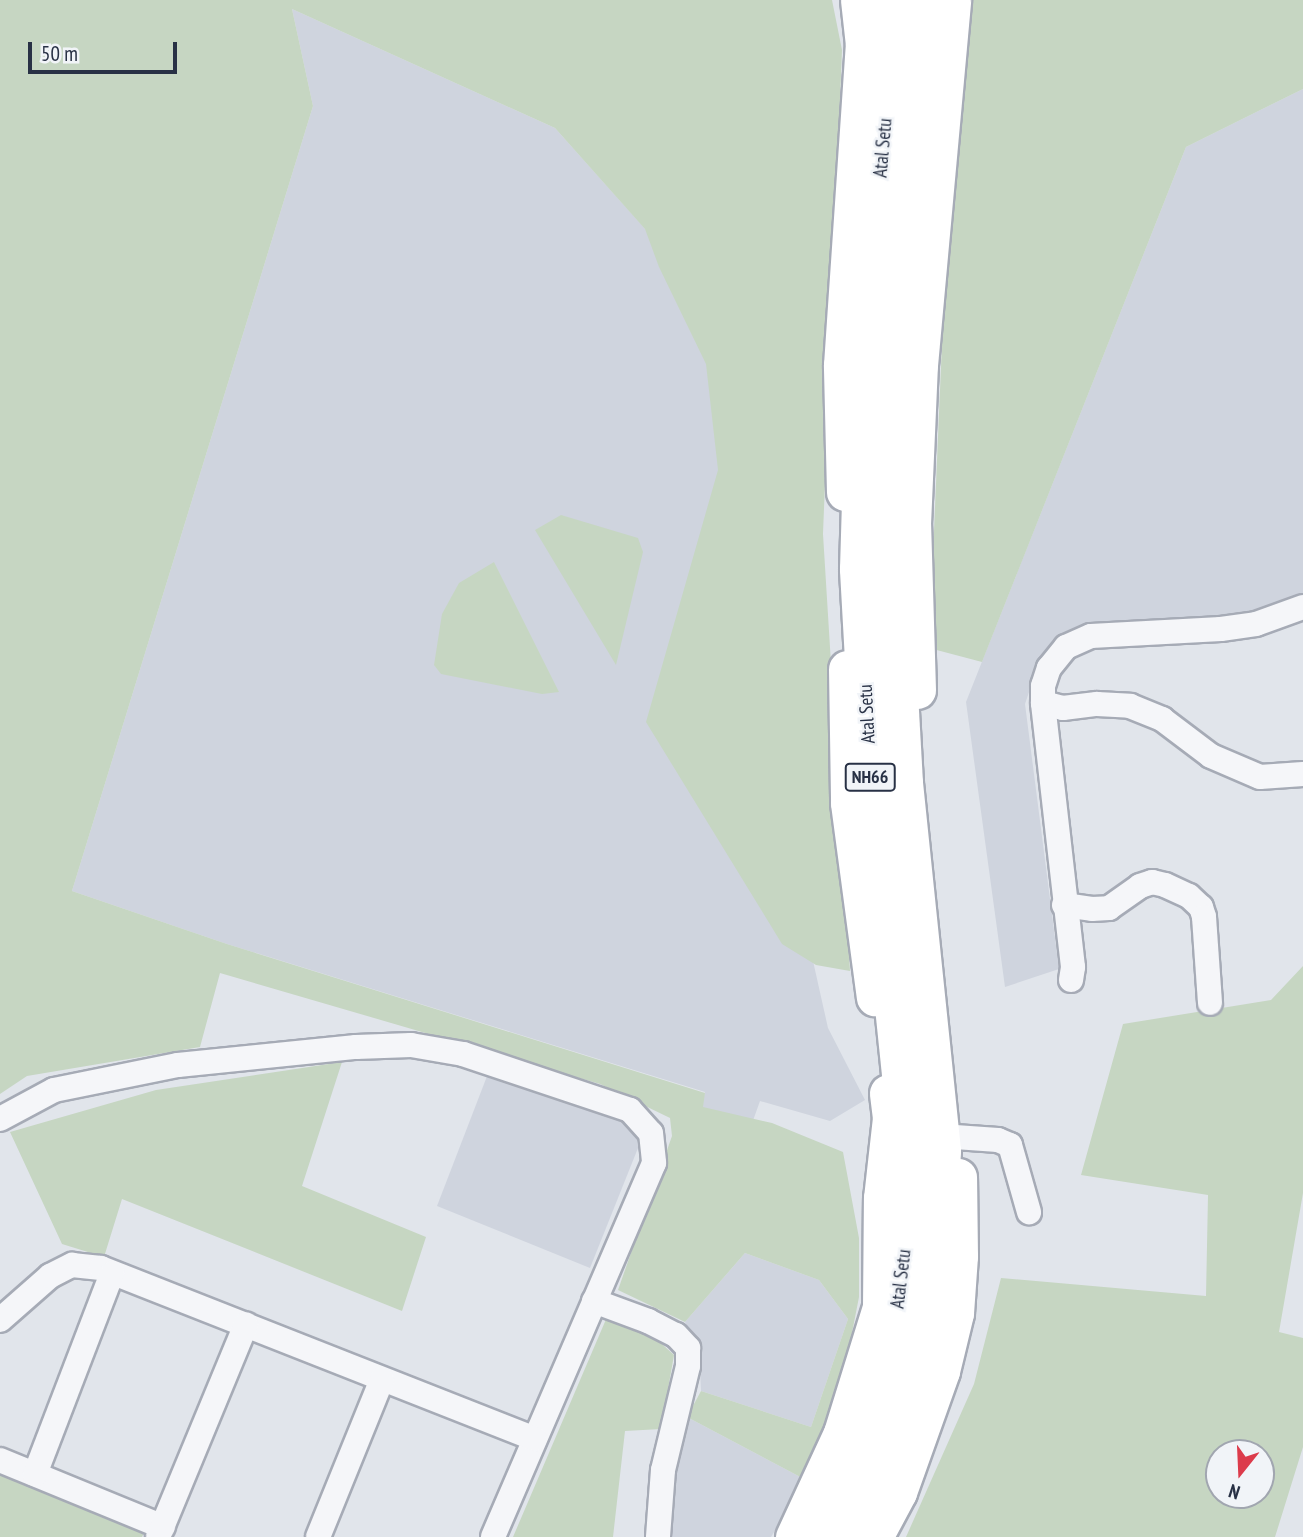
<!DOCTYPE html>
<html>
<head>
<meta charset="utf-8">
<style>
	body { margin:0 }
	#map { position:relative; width:1303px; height:1537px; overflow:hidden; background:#e1e5eb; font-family:"PT Sans Narrow",sans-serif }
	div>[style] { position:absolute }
	.built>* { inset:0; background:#cfd4de }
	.green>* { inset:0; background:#c6d6c2 }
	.roads { filter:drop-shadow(2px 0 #a6abb6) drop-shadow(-2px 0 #a6abb6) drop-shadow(0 2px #a6abb6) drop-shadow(0 -2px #a6abb6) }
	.minor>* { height:24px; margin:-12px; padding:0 12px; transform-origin:12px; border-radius:12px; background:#f5f6f9 }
	.primary>* { height:37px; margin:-18.5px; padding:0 18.5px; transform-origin:18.5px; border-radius:18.5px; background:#fff }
	.trunk>* { height:38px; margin:-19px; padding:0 19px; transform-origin:19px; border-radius:19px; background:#fff }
	span { translate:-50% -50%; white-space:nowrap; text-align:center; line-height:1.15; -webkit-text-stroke:5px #f1f4f8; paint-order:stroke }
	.shield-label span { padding:2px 5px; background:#f1f4f8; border:2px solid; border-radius:5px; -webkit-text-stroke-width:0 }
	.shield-label { font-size:18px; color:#283145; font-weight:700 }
	.street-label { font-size:19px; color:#283145 }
	.north { position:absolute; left:1205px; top:1439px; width:70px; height:70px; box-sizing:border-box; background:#f1f4f8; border:2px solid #a1a6b0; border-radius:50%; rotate:198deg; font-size:19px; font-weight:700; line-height:28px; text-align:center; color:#283145 }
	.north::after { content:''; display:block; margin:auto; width:24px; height:32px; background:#dc3b4b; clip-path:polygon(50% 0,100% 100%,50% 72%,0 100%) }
	.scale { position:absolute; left:28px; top:42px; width:149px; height:32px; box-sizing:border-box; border:4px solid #283145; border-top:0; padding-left:9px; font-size:21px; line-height:24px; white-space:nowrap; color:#283145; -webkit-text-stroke:5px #f1f4f8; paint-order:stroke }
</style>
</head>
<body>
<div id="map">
	<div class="built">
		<div style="clip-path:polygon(292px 9px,555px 128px,732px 326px,809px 943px,828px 1028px,865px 1100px,830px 1121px,760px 1101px,750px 1129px,700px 1112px,705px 1092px,227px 944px,72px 891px,313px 106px)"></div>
		<div style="clip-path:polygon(1303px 89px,1303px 602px,1244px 624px,1074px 638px,1041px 656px,1025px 704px,1059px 969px,1005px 987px,966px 702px,1186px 147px)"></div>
		<div style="clip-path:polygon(489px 1071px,624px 1118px,642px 1138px,590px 1268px,437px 1206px)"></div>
		<div style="clip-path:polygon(745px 1253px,819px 1280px,848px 1319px,811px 1427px,701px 1391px,699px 1348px,685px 1322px)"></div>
		<div style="clip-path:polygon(687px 1417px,806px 1480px,771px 1537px,665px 1537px,666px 1498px)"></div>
	</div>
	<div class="green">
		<div style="clip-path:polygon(0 0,832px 0,842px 50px,823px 534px,850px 971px,816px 965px,782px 944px,646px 722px,718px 470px,706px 364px,659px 267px,645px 229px,555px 128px,292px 9px,313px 106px,72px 891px,227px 944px,705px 1093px,703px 1107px,772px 1123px,843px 1152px,859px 1238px,859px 1297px,841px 1389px,806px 1480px,687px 1417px,701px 1391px,811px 1427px,848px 1319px,819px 1280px,745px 1253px,685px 1322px,618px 1290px,672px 1136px,670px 1118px,600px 1084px,220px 973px,200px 1047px,27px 1076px,0 1094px)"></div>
		<div style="clip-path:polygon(973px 0,1303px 0,1303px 89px,1186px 147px,982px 662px,929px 648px,947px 226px)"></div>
		<div style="clip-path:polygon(561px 515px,638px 538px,643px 552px,616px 665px,535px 530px)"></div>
		<div style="clip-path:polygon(494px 562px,559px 692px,542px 694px,441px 674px,434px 665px,442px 614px,459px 583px)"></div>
		<div style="clip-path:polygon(evenodd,1303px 966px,1303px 1193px,1279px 1332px,1303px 1338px,1303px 1447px,1275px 1537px,906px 1537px,974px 1384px,1001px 1278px,1206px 1296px,1208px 1195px,1081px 1175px,1123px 1024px,1271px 1000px,1303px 966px,1219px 1453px,1261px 1453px,1261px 1495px,1219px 1495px,1219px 1453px)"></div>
		<div style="clip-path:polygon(342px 1062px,302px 1186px,426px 1237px,402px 1311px,122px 1199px,104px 1257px,62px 1244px,10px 1132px,156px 1090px)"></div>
		<div style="clip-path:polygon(607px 1317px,652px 1335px,674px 1355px,661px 1429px,625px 1431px,613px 1537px,513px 1537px)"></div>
		<div style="clip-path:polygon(0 1472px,144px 1533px,142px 1537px,0 1537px)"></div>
	</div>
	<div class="roads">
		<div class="minor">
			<div style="left:1043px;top:703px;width:21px;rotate:14deg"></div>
			<div style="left:1063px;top:708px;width:34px;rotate:-7deg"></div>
			<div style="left:1097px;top:704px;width:33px;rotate:3deg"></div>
			<div style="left:1130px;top:706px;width:35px;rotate:22deg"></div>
			<div style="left:1162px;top:719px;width:61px;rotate:37.1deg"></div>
			<div style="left:1211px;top:756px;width:53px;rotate:23.2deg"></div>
			<div style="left:1260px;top:777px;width:43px;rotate:-4deg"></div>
			<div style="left:1064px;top:905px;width:28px;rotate:8deg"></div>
			<div style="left:1092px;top:909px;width:17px;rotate:-3deg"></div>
			<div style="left:1109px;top:908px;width:38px;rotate:-35deg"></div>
			<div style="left:1140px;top:886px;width:13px;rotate:-18deg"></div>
			<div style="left:1152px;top:882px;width:13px;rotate:13deg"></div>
			<div style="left:1165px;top:885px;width:26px;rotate:25deg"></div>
			<div style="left:1189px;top:896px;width:16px;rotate:43deg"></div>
			<div style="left:1201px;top:907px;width:10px;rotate:73deg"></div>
			<div style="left:1204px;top:917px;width:86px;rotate:86deg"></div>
			<div style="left:1071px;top:980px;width:13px;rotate:-81deg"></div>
			<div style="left:1073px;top:967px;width:266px;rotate:-96.5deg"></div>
			<div style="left:1043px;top:703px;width:17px;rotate:-90deg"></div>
			<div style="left:1043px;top:686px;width:19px;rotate:-72deg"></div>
			<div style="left:1049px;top:668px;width:27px;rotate:-51deg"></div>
			<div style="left:1066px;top:647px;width:27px;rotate:-24deg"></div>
			<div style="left:1091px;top:636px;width:130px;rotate:-3.1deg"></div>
			<div style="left:1221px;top:629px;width:35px;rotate:-8deg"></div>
			<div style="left:1256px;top:624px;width:50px;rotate:-19.9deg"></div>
			<div style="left:0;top:1119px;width:61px;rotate:-28.2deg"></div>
			<div style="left:54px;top:1090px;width:126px;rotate:-11.4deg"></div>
			<div style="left:178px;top:1065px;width:179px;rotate:-5.8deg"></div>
			<div style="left:356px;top:1047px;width:55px;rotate:-2.1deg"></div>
			<div style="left:411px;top:1045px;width:53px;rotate:9.8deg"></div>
			<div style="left:463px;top:1054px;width:176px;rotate:18.5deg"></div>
			<div style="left:630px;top:1110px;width:31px;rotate:48deg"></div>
			<div style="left:651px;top:1133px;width:30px;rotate:84deg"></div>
			<div style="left:654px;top:1163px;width:407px;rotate:113.3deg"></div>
			<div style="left:955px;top:1137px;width:43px;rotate:4deg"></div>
			<div style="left:998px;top:1140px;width:13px;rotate:23deg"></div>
			<div style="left:1010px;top:1145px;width:70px;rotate:74.2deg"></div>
			<div style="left:594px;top:1301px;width:58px;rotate:20.3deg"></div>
			<div style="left:648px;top:1321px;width:31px;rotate:27deg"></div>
			<div style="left:676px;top:1335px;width:18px;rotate:47deg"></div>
			<div style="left:688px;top:1348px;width:18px;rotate:90deg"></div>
			<div style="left:688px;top:1366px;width:107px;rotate:103.5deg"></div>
			<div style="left:663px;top:1470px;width:67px;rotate:94.3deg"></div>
			<div style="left:0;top:1320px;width:67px;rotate:-41.3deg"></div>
			<div style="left:50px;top:1276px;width:25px;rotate:-27deg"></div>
			<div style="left:72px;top:1265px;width:29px;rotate:6deg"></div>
			<div style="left:101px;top:1268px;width:466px;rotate:21.5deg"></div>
			<div style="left:0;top:1460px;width:176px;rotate:22.3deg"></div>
			<div style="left:35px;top:1474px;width:215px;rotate:-69deg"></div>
			<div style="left:158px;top:1537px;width:230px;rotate:-67.5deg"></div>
			<div style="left:318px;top:1537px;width:170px;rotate:-67.9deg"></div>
		</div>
		<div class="primary">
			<div style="left:845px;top:492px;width:127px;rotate:-91.4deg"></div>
			<div style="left:842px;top:365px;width:321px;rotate:-86.1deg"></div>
			<div style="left:864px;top:45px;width:45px;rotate:-96.3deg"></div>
			<div style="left:847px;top:669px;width:134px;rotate:89.1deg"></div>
			<div style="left:849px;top:803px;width:196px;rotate:82.4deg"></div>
			<div style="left:917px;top:690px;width:166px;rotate:-91.7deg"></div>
			<div style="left:912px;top:524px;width:159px;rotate:-87.5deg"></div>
			<div style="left:919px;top:365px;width:366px;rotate:-84.8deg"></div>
			<div style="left:794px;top:1537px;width:115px;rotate:-65.2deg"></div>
			<div style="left:842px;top:1433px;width:132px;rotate:-72.8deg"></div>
			<div style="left:881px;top:1307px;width:109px;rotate:-89.5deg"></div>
			<div style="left:882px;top:1198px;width:81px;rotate:-83.6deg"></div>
			<div style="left:891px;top:1118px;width:25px;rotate:-97deg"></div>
			<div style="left:874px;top:1537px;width:51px;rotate:-61.9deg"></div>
			<div style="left:898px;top:1492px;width:128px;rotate:-70.4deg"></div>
			<div style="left:941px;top:1371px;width:60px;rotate:-76.4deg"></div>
			<div style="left:955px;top:1313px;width:57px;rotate:-86deg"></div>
			<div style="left:959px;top:1256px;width:79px;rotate:-90.7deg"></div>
		</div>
		<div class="trunk">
			<div style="left:815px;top:1537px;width:141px;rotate:-64.3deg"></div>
			<div style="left:876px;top:1410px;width:133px;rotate:-77.4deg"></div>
			<div style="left:905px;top:1280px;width:128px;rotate:-88.2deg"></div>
			<div style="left:909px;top:1152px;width:369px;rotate:-95.9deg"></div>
			<div style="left:871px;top:785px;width:216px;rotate:-93.2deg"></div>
			<div style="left:859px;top:569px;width:198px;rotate:-88.3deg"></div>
			<div style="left:865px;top:371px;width:372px;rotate:-85.4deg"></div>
			<div style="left:852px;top:1537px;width:128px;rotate:-64.6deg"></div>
			<div style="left:907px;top:1421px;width:139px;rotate:-77.6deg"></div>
			<div style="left:937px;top:1285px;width:134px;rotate:-87.9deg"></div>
			<div style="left:942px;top:1151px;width:370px;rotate:-95.9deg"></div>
			<div style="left:904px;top:783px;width:214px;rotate:-93.2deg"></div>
			<div style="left:892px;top:569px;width:197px;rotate:-88.3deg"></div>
			<div style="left:898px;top:372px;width:373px;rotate:-85.4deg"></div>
		</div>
	</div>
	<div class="shield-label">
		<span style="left:870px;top:777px">NH66</span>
	</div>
	<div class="street-label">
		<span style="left:883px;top:148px;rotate:-85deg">Atal Setu</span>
		<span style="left:867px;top:714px;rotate:-93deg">Atal Setu</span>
		<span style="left:901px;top:1279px;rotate:-83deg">Atal Setu</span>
	</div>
	<div class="north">N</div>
	<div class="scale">50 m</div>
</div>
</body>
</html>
